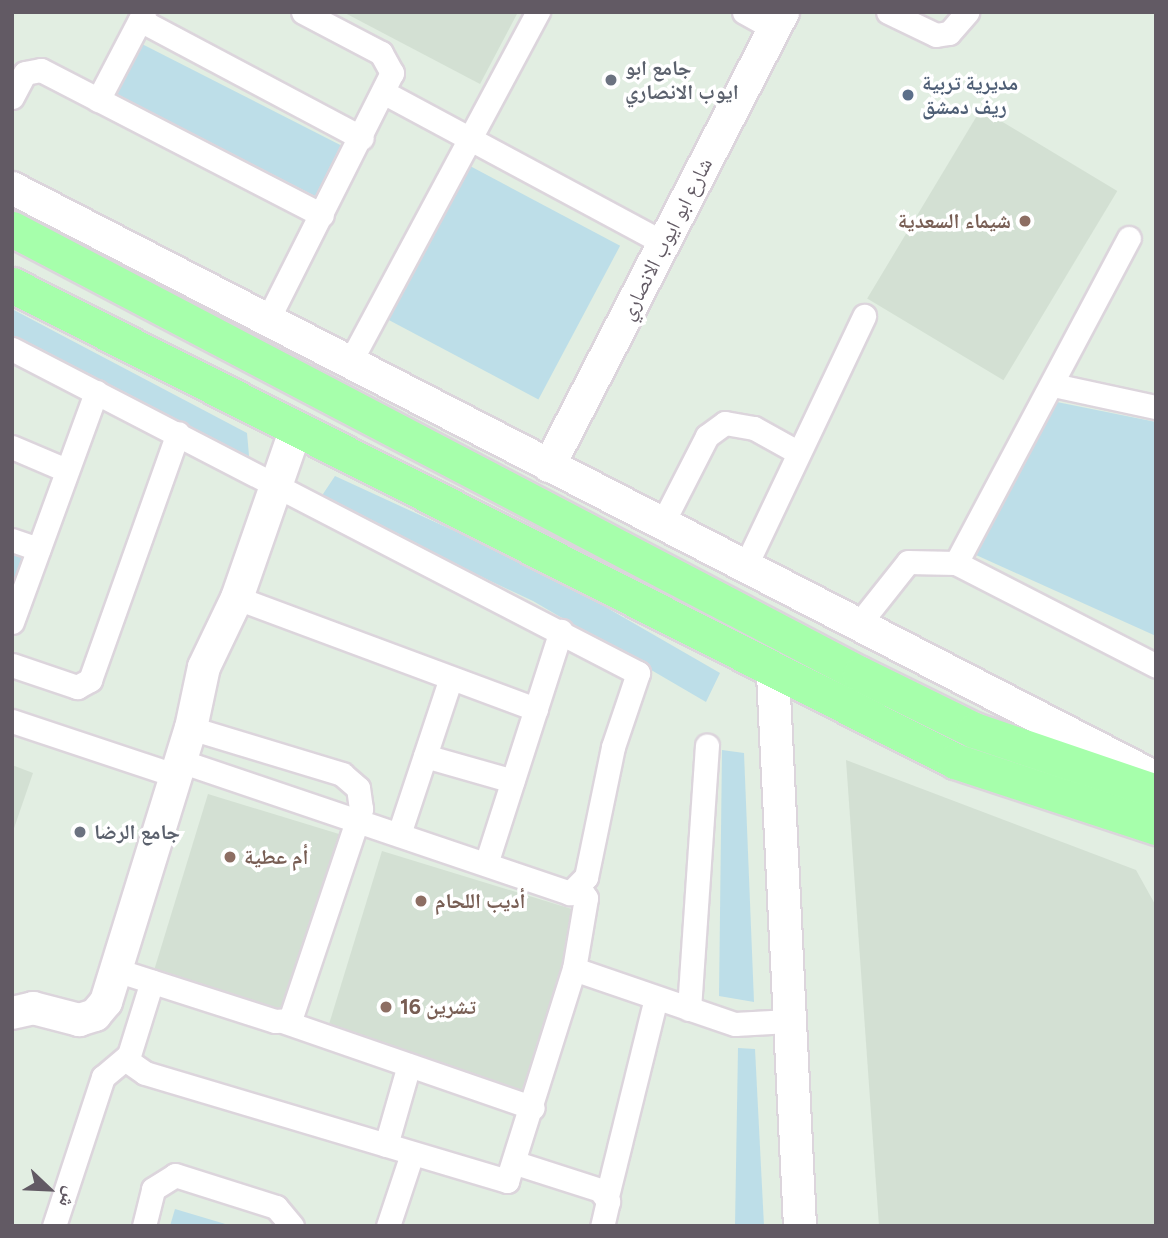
<!DOCTYPE html>
<html>
<head>
<meta charset="utf-8">
<style>
	body { margin:0 }
	#map { position:relative; width:1168px; height:1238px; overflow:hidden; background:#e2eee2; font-family:Figtree,"Noto Naskh Arabic",sans-serif }
	div>[style] { position:absolute }
	.education>* { inset:0; background:#d3e0d3; transform-origin:0 0 }
	.green>* { inset:0; background:#bddee8; transform-origin:0 0 }
	.roads { filter:drop-shadow(2px 0 #dcd5dc) drop-shadow(-2px 0 #dcd5dc) drop-shadow(0 2px #dcd5dc) drop-shadow(0 -2px #dcd5dc) }
	.street>* { height:23px; margin:-11.5px; padding:0 11.5px; transform-origin:11.5px; border-radius:11.5px; background:#fff }
	.secondary>* { height:32px; margin:-16px; padding:0 16px; transform-origin:16px; border-radius:16px; background:#fff }
	.primary>* { height:35px; margin:-17.5px; padding:0 17.5px; transform-origin:17.5px; border-radius:17.5px; background:#a6ffab }
	.dots>* { width:19px; height:19px; translate:-50% -50%; box-sizing:border-box; border:4px solid #fff; border-radius:50% }
	span { translate:-50% -50%; white-space:nowrap; text-align:center; line-height:1.15; -webkit-text-stroke:7px #fff; paint-order:stroke }
	.worship-label { font-size:21px; color:#5b616d; font-weight:700 }
	.left { translate:0 -50%; text-align:left }
	.service-label { font-size:21px; color:#4e5e75; font-weight:700 }
	.education-label { font-size:21px; color:#785e54; font-weight:700 }
	.right { translate:-100% -50%; text-align:right }
	.street-label { font-size:21px; color:#625a64 }
	.frame { position:absolute; inset:0; border:14px solid #625a64; pointer-events:none }
	.north { position:absolute; left:14px; top:1154px; width:70px; height:70px; -webkit-text-stroke:5px #fff; paint-order:stroke; rotate:113deg; font-size:19px; font-weight:700; line-height:28px; text-align:center; color:#625a64 }
	.north::after { content:''; display:block; margin:auto; width:24px; height:32px; background:#625a64; clip-path:polygon(50% 0,100% 100%,50% 72%,0 100%) }
</style>
</head>
<body>
<div id="map">
	<div class="education">
		<div style="clip-path:polygon(343px 12px,518px 12px,480px 84px)"></div>
		<div style="left:981px;top:109px;width:159px;height:221px;rotate:31deg"></div>
		<div style="clip-path:polygon(846px 760px,1136px 870px,1156px 906px,1156px 1226px,879px 1226px)"></div>
		<div style="clip-path:polygon(12px 765px,33px 773px,12px 834px)"></div>
		<div style="left:208px;top:794px;width:143px;height:194px;rotate:17deg"></div>
		<div style="left:382px;top:851px;width:207px;height:192px;rotate:17deg"></div>
	</div>
	<div class="green">
		<div style="left:142px;top:44px;width:233px;height:57px;rotate:27deg"></div>
		<div style="left:470px;top:166px;width:170px;height:174px;rotate:28deg"></div>
		<div style="clip-path:polygon(12px 309px,247px 433px,250px 467px,12px 351px)"></div>
		<div style="clip-path:polygon(1052px 401px,1156px 422px,1156px 636px,976px 555px)"></div>
		<div style="clip-path:polygon(335px 476px,550px 575px,720px 673px,706px 702px,533px 601px,319px 500px)"></div>
		<div style="clip-path:polygon(12px 549px,32px 556px,12px 611px)"></div>
		<div style="clip-path:polygon(722px 750px,744px 753px,754px 1002px,719px 996px)"></div>
		<div style="clip-path:polygon(738px 1048px,755px 1049px,764px 1226px,735px 1226px)"></div>
		<div style="clip-path:polygon(175px 1209px,232px 1226px,170px 1226px)"></div>
	</div>
	<div class="roads">
		<div class="street">
			<div style="left:744px;top:12px;width:35px;rotate:29deg"></div>
			<div style="left:888px;top:12px;width:53px;rotate:25.6deg"></div>
			<div style="left:936px;top:35px;width:13px;rotate:-9deg"></div>
			<div style="left:949px;top:33px;width:28px;rotate:-49deg"></div>
			<div style="left:140px;top:20px;width:251px;rotate:28deg"></div>
			<div style="left:385px;top:93px;width:317px;rotate:28.3deg"></div>
			<div style="left:12px;top:97px;width:27px;rotate:-62deg"></div>
			<div style="left:25px;top:73px;width:16px;rotate:-11deg"></div>
			<div style="left:41px;top:70px;width:316px;rotate:27.3deg"></div>
			<div style="left:98px;top:100px;width:99px;rotate:-62.4deg"></div>
			<div style="left:267px;top:321px;width:278px;rotate:-63.3deg"></div>
			<div style="left:392px;top:73px;width:23px;rotate:-119deg"></div>
			<div style="left:381px;top:53px;width:88px;rotate:-152.3deg"></div>
			<div style="left:12px;top:349px;width:705px;rotate:27.36deg"></div>
			<div style="left:638px;top:673px;width:78px;rotate:108.7deg"></div>
			<div style="left:613px;top:747px;width:133px;rotate:101.7deg"></div>
			<div style="left:586px;top:877px;width:23px;rotate:135deg"></div>
			<div style="left:570px;top:893px;width:411px;rotate:-161.3deg"></div>
			<div style="left:349px;top:364px;width:400px;rotate:-61.8deg"></div>
			<div style="left:1053px;top:385px;width:105px;rotate:12.1deg"></div>
			<div style="left:12px;top:447px;width:59px;rotate:23.1deg"></div>
			<div style="left:662px;top:524px;width:99px;rotate:-62.9deg"></div>
			<div style="left:707px;top:436px;width:22px;rotate:-36deg"></div>
			<div style="left:725px;top:423px;width:29px;rotate:10deg"></div>
			<div style="left:754px;top:428px;width:51px;rotate:29.1deg"></div>
			<div style="left:12px;top:540px;width:28px;rotate:19deg"></div>
			<div style="left:956px;top:563px;width:225px;rotate:27.2deg"></div>
			<div style="left:745px;top:567px;width:278px;rotate:-64.6deg"></div>
			<div style="left:237px;top:598px;width:319px;rotate:20.4deg"></div>
			<div style="left:12px;top:622px;width:245px;rotate:-69.9deg"></div>
			<div style="left:858px;top:625px;width:80px;rotate:-51.6deg"></div>
			<div style="left:908px;top:562px;width:48px;rotate:1.2deg"></div>
			<div style="left:956px;top:563px;width:368px;rotate:-62deg"></div>
			<div style="left:12px;top:665px;width:69px;rotate:18.7deg"></div>
			<div style="left:77px;top:687px;width:15px;rotate:-28deg"></div>
			<div style="left:90px;top:680px;width:262px;rotate:-70.4deg"></div>
			<div style="left:12px;top:721px;width:174px;rotate:18.4deg"></div>
			<div style="left:425px;top:756px;width:91px;rotate:15.9deg"></div>
			<div style="left:399px;top:834px;width:161px;rotate:-71.6deg"></div>
			<div style="left:486px;top:864px;width:245px;rotate:-72.2deg"></div>
			<div style="left:574px;top:969px;width:72px;rotate:-80.4deg"></div>
			<div style="left:586px;top:898px;width:13px;rotate:-122deg"></div>
			<div style="left:116px;top:970px;width:167px;rotate:17.8deg"></div>
			<div style="left:275px;top:1021px;width:15px;rotate:-4deg"></div>
			<div style="left:290px;top:1020px;width:223px;rotate:-71.4deg"></div>
			<div style="left:361px;top:809px;width:21px;rotate:-98deg"></div>
			<div style="left:358px;top:788px;width:21px;rotate:-139deg"></div>
			<div style="left:342px;top:774px;width:158px;rotate:-163.1deg"></div>
			<div style="left:689px;top:1009px;width:264px;rotate:-86.1deg"></div>
			<div style="left:285px;top:1022px;width:262px;rotate:19.1deg"></div>
			<div style="left:125px;top:1059px;width:24px;rotate:35deg"></div>
			<div style="left:145px;top:1073px;width:378px;rotate:16.6deg"></div>
			<div style="left:507px;top:1181px;width:222px;rotate:-72.5deg"></div>
			<div style="left:574px;top:969px;width:170px;rotate:18.9deg"></div>
			<div style="left:735px;top:1024px;width:54px;rotate:-3.2deg"></div>
			<div style="left:386px;top:1145px;width:83px;rotate:-74deg"></div>
			<div style="left:516px;top:1163px;width:88px;rotate:17.8deg"></div>
			<div style="left:600px;top:1190px;width:14px;rotate:54deg"></div>
			<div style="left:608px;top:1201px;width:26px;rotate:103deg"></div>
			<div style="left:607px;top:1196px;width:204px;rotate:-76.1deg"></div>
			<div style="left:54px;top:1226px;width:157px;rotate:-71.8deg"></div>
			<div style="left:103px;top:1077px;width:34px;rotate:-40deg"></div>
			<div style="left:129px;top:1055px;width:77px;rotate:-72.7deg"></div>
			<div style="left:144px;top:1226px;width:38px;rotate:-76deg"></div>
			<div style="left:153px;top:1189px;width:26px;rotate:-32deg"></div>
			<div style="left:175px;top:1175px;width:106px;rotate:17.6deg"></div>
			<div style="left:276px;top:1207px;width:25px;rotate:50deg"></div>
			<div style="left:388px;top:1226px;width:76px;rotate:-71.6deg"></div>
		</div>
		<div class="secondary">
			<div style="left:12px;top:188px;width:1287px;rotate:27.28deg"></div>
			<div style="left:549px;top:466px;width:511px;rotate:-62.73deg"></div>
			<div style="left:773px;top:674px;width:553px;rotate:87.2deg"></div>
			<div style="left:12px;top:1013px;width:22px;rotate:-13deg"></div>
			<div style="left:33px;top:1008px;width:48px;rotate:14.6deg"></div>
			<div style="left:79px;top:1020px;width:17px;rotate:-17deg"></div>
			<div style="left:95px;top:1015px;width:17px;rotate:-50deg"></div>
			<div style="left:106px;top:1002px;width:287px;rotate:-72.8deg"></div>
			<div style="left:191px;top:728px;width:62px;rotate:-78deg"></div>
			<div style="left:204px;top:667px;width:76px;rotate:-64.4deg"></div>
			<div style="left:237px;top:598px;width:177px;rotate:-70.8deg"></div>
		</div>
		<div class="primary">
			<div style="left:12px;top:229px;width:958px;rotate:27.69deg"></div>
			<div style="left:860px;top:674px;width:127px;rotate:26.2deg"></div>
			<div style="left:974px;top:730px;width:192px;rotate:18.8deg"></div>
			<div style="left:12px;top:285px;width:1056px;rotate:26.78deg"></div>
			<div style="left:955px;top:761px;width:212px;rotate:18.2deg"></div>
		</div>
	</div>
	<div class="dots">
		<div style="left:611px;top:80px;background:#6b7280"></div>
		<div style="left:908px;top:95px;background:#5c6f8a"></div>
		<div style="left:1025px;top:221px;background:#8d6e63"></div>
		<div style="left:80px;top:832px;background:#6b7280"></div>
		<div style="left:230px;top:857px;background:#8d6e63"></div>
		<div style="left:421px;top:901px;background:#8d6e63"></div>
		<div style="left:386px;top:1007px;background:#8d6e63"></div>
	</div>
	<div class="worship-label">
		<span class="left" style="left:625px;top:80px">جامع ابو<br>ايوب الانصاري</span>
		<span class="left" style="left:94px;top:832px">جامع الرضا</span>
	</div>
	<div class="service-label">
		<span class="left" style="left:922px;top:95px">مديرية تربية<br>ريف دمشق</span>
	</div>
	<div class="education-label">
		<span class="right" style="left:1011px;top:221px">شيماء السعدية</span>
		<span class="left" style="left:244px;top:857px">أم عطية</span>
		<span class="left" style="left:435px;top:901px">أديب اللحام</span>
		<span class="left" style="left:400px;top:1007px">16 تشرين</span>
	</div>
	<div class="street-label">
		<span style="left:666px;top:239px;rotate:-63deg">شارع ابو ايوب الانصاري</span>
	</div>
	<div class="frame"></div>
	<div class="north">ش</div>
</div>
</body>
</html>
